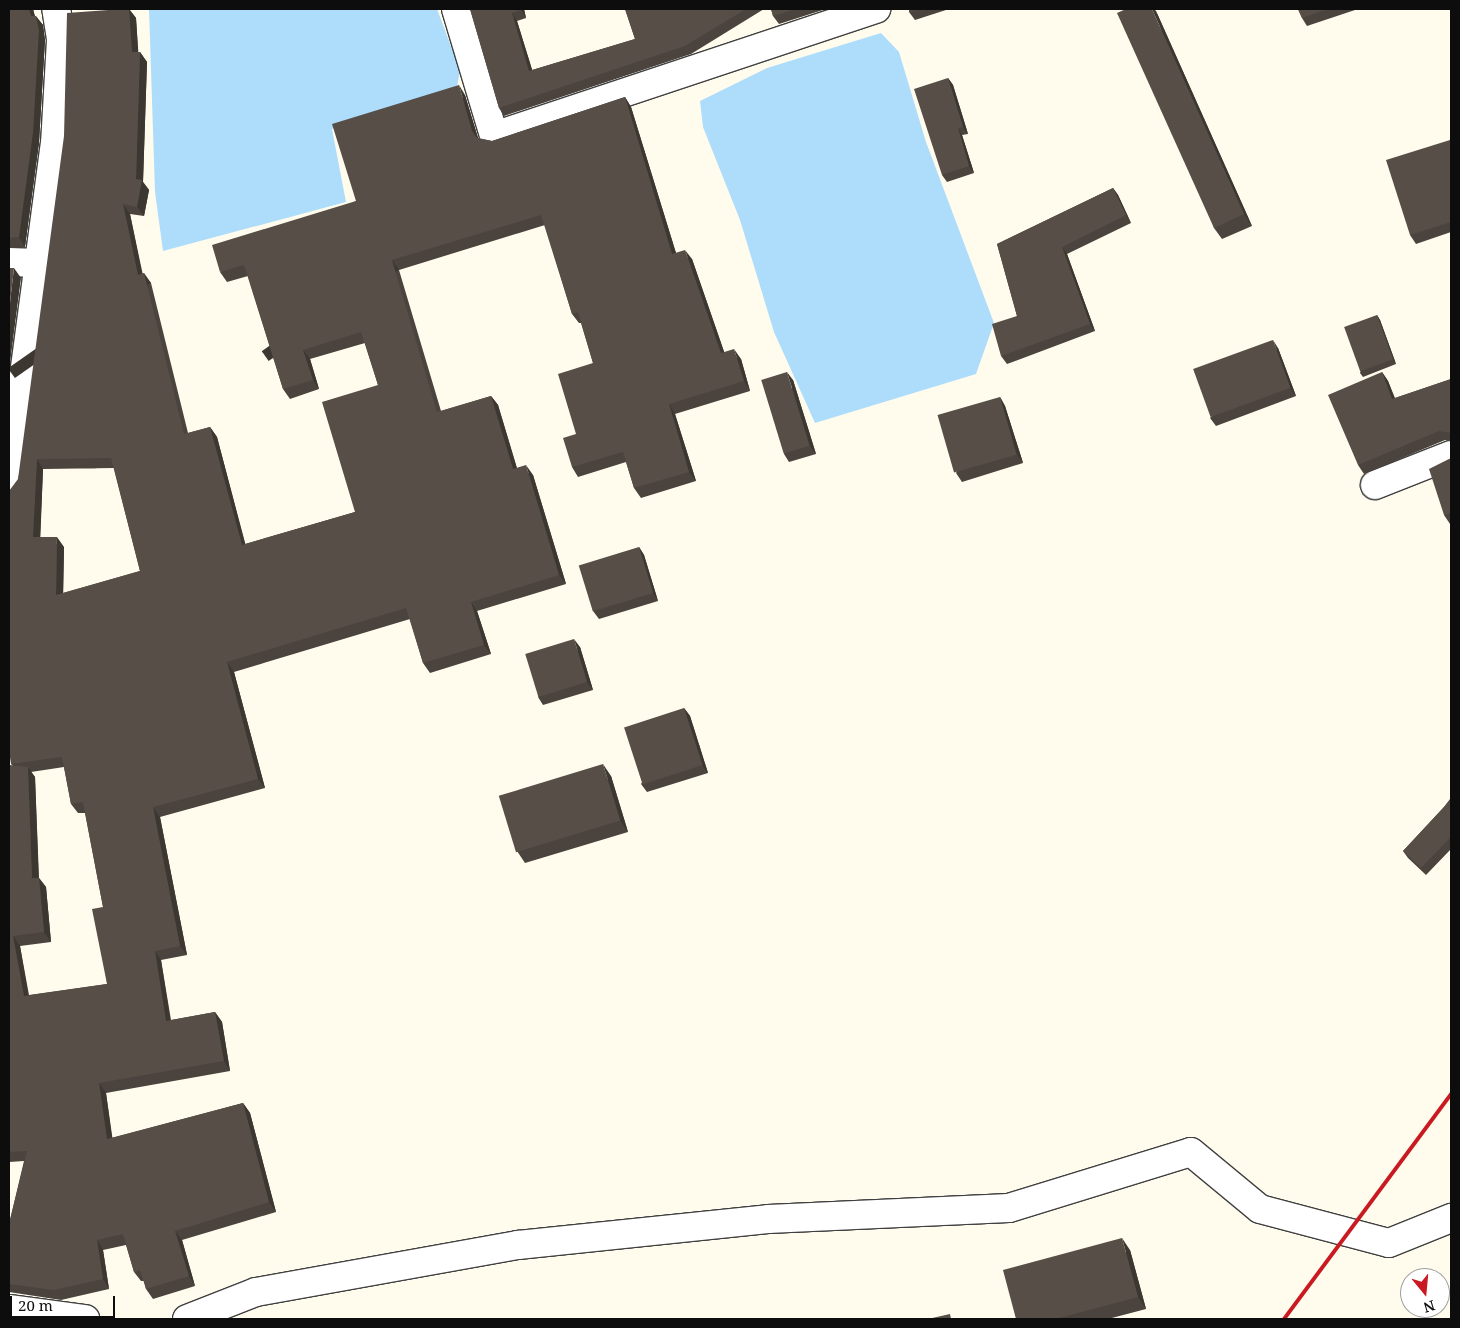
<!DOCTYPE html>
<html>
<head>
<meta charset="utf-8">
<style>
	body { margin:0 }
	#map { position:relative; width:1460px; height:1328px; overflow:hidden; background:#fffced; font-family:"Noto Serif",serif }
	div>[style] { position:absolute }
	.water>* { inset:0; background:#adddfb }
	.roads { filter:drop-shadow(1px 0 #404040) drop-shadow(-1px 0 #404040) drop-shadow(0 1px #404040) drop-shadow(0 -1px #404040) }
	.street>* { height:28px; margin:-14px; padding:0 14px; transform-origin:14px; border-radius:14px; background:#fff }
	.rail>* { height:4px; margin:-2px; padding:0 2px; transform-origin:2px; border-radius:2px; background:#c81a20 }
	.wall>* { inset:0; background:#4b433e }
	.shaded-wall>* { inset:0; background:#3d3732; transform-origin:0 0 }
	.building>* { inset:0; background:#574e48; transform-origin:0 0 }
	span { translate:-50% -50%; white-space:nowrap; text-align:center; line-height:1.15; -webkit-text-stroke:5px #fff; paint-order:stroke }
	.frame { position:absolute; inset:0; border:10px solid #0d0d0d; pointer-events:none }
	.north { position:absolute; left:1400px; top:1268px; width:50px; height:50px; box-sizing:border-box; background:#fff; border:1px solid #9e9e9e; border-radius:50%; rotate:163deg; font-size:14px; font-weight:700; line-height:20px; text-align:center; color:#0d0d0d }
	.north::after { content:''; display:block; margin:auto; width:18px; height:22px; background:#c81a20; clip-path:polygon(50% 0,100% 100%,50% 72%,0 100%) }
	.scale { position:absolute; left:10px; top:1296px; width:105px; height:22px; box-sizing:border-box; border:2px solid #0d0d0d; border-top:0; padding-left:6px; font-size:15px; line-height:18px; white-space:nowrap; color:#0d0d0d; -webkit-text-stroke:4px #fff; paint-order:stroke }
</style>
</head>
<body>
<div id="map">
	<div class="water">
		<div style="clip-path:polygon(149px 9px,437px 9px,460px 70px,457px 87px,332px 129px,346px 202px,163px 251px,155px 192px)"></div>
		<div style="clip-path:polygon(881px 33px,899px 52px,926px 142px,994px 323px,976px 374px,815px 423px,774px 332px,740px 220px,703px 127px,700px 101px,767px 68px)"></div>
	</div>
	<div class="roads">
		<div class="street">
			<div style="left:456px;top:9px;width:133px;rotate:73.3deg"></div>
			<div style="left:494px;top:136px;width:403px;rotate:-18.4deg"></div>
			<div style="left:9px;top:262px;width:30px;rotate:2deg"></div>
			<div style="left:1375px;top:485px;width:82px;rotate:-21.5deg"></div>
			<div style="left:9px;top:487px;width:346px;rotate:-82.4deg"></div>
			<div style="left:55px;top:144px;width:105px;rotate:-86.7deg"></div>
			<div style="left:61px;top:39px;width:30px;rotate:-99deg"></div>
			<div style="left:9px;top:1309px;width:77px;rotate:7.5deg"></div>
			<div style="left:187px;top:1319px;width:74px;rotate:-21.4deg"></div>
			<div style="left:256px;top:1292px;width:266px;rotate:-10.2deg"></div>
			<div style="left:518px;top:1245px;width:251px;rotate:-5.9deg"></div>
			<div style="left:768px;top:1219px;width:241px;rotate:-2.6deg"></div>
			<div style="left:1009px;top:1208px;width:190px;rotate:-17.1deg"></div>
			<div style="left:1191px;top:1152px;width:89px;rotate:39.6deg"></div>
			<div style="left:1260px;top:1209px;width:133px;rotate:14.8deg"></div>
			<div style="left:1389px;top:1243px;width:67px;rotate:-22deg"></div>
		</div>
	</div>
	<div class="rail">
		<div style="left:1284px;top:1319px;width:280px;rotate:-53.4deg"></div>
	</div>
	<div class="wall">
		<div style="clip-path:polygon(9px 9px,33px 9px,35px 16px,43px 25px,45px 40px,39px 143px,25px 247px,9px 248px)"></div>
		<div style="clip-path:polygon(evenodd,129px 9px,136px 18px,138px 52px,140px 52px,147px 62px,143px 182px,149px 190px,144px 216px,130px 214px,142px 274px,151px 283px,188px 433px,210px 427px,217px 437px,245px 544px,355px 512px,378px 385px,365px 343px,310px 359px,319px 389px,290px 399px,283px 389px,248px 276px,227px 282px,220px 272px,356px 201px,465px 95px,478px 138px,492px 141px,625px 97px,631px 107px,676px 253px,692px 259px,724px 352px,741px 359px,750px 391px,675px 414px,696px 481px,641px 498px,634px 488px,626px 462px,578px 477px,572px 467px,576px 434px,593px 363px,581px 323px,579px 323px,572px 314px,545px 225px,399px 270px,441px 411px,491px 396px,498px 405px,517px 468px,533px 475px,566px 584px,477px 611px,491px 654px,430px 673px,423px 663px,410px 619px,234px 672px,265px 788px,160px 817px,187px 955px,161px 960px,171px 1020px,215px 1012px,222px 1022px,230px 1071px,106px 1093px,112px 1138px,243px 1103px,250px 1113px,276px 1212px,182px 1240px,195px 1286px,153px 1299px,146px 1289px,144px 1281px,141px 1281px,134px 1272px,126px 1245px,103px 1250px,109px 1289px,61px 1300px,9px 1292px,9px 1224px,24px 1161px,9px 1162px,9px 765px,13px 766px,11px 764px,18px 479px,129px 9px,114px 468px,140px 571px,63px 593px,64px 547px,40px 537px,43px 469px,114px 468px,129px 9px,64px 767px,71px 804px,78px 813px,85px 813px,103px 907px,107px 984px,29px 995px,20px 946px,51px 942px,46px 887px,39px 878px,35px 777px,31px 772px,64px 767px)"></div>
		<div style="clip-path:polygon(470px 9px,524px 9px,526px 18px,517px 21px,532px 70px,635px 39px,625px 9px,764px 9px,691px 54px,504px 116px,499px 108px)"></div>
		<div style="clip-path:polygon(771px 9px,826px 9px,779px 24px,773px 16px)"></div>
		<div style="clip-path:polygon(909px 9px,949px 9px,915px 20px,909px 12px)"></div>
		<div style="clip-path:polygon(1298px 9px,1358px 9px,1307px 26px,1302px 18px)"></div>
		<div style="clip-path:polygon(1156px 11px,1252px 226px,1222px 239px,1214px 228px)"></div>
		<div style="clip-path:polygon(948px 78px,953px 85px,968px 134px,962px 135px,974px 173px,947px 182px,942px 175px)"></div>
		<div style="clip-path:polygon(1450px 140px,1451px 141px,1451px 232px,1416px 244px,1410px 235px)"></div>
		<div style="clip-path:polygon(1113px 188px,1118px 195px,1131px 223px,1067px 254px,1095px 331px,1007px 364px,1001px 356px,1017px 316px,997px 244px)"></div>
		<div style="clip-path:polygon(1377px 315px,1380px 320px,1396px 364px,1363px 377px,1360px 373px)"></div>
		<div style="clip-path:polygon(1278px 348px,1296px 396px,1216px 426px,1210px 418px)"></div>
		<div style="clip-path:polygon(1382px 372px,1388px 381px,1395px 398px,1451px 379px,1451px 441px,1445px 440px,1364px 474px,1358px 465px)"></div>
		<div style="clip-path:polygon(793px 380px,816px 454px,789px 462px,784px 454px)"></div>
		<div style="clip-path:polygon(1000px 397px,1005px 406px,1023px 463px,962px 482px,956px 473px)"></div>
		<div style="clip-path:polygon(1451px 458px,1451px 524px,1450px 524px,1444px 515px)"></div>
		<div style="clip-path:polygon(639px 547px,644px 555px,658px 601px,599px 619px,593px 611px)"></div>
		<div style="clip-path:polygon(580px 647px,593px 690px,543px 705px,538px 697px)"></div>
		<div style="clip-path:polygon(684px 708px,690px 716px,708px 773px,647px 792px,641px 784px)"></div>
		<div style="clip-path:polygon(611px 776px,628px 832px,525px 863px,517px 851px)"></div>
		<div style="clip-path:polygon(1451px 798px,1451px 849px,1426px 875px,1408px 858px,1403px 851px,1444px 807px)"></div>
		<div style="clip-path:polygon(1130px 1250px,1146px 1309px,1108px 1319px,1016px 1319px)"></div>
	</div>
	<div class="shaded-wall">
		<div style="clip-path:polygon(29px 9px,33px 9px,37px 26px,31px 16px)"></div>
		<div style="clip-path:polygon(129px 9px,136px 18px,139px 62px,132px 52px)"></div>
		<div style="clip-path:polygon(521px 9px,524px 9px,526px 18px,521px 10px)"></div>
		<div style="clip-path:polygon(1152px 9px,1154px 9px,1156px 11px,1252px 226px,1244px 214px)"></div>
		<div style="clip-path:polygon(512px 13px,517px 21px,535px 79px,529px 71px)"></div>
		<div style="clip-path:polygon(36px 16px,43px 25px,45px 40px,39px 143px,25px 247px,19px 237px)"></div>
		<div style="clip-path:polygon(140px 52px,147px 62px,143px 182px,149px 190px,144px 216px,137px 207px,136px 179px)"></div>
		<div style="clip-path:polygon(948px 78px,953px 85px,968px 134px,963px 127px)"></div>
		<div style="clip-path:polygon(459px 85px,465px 95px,479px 141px,472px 131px)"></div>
		<div style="clip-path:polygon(625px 97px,631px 107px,679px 263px,672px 254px)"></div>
		<div style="clip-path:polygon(958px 128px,962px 135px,974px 173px,969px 166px)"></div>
		<div style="clip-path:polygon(1113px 188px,1118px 195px,1131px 223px,1126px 215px)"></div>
		<div style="clip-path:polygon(123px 204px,130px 214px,145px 285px,138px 275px)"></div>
		<div style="clip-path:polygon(1062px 247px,1067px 254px,1095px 331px,1090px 324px)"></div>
		<div style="clip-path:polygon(685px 250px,692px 259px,728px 363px,721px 353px)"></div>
		<div style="left:392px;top:260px;width:12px;height:159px;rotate:55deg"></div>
		<div style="clip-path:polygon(14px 268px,21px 278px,9px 371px,9px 311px)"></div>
		<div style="left:144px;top:273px;width:12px;height:166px;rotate:55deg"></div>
		<div style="clip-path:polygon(1377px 315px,1380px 320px,1396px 364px,1393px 359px)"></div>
		<div style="clip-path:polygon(1273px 340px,1278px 348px,1296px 396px,1290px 388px)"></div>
		<div style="clip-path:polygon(734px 349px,741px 359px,750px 391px,744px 381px)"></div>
		<div style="clip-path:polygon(303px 350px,310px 359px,319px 389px,313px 380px)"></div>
		<div style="clip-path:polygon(787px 372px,793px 380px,816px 454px,810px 446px)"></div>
		<div style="clip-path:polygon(1382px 372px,1388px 381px,1398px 408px,1392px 399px)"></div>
		<div style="clip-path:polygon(491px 396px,498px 405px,520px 479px,513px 469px)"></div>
		<div style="clip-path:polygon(1000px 397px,1005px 406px,1023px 463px,1017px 455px)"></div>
		<div style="clip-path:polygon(669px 404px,675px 414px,696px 481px,689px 472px)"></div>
		<div style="clip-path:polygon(210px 427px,217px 437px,248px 554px,242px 545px)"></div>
		<div style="clip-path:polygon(37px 459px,43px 469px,40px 546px,33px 537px)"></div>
		<div style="clip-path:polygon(526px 465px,533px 475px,566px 584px,559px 575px)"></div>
		<div style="clip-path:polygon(57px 537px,64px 547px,63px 604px,56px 595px)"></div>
		<div style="clip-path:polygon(639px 547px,644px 555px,658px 601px,653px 593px)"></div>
		<div style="clip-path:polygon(471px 602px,477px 611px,491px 654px,484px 645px)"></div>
		<div style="clip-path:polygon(574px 639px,580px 647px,593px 690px,587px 682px)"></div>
		<div style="clip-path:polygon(227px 662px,234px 672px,265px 788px,258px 779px)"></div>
		<div style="clip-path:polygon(684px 708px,690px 716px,708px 773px,702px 765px)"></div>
		<div style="clip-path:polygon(603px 764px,611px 776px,628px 832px,620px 820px)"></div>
		<div style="clip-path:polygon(28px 767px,35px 777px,39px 888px,32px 878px)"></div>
		<div style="clip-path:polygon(153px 807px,160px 817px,187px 955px,180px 946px)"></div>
		<div style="clip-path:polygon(39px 878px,46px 887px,51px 942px,44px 932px)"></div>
		<div style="clip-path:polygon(13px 936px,20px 946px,30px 1006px,24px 996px)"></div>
		<div style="clip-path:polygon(155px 951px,161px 960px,172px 1031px,166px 1021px)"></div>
		<div style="clip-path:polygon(215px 1012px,222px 1022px,230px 1071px,224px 1061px)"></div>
		<div style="clip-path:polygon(99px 1083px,106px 1093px,114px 1149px,107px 1139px)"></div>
		<div style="clip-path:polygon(243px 1103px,250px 1113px,276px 1212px,269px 1202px)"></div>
		<div style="clip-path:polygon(175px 1231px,182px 1240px,195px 1286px,189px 1276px)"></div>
		<div style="clip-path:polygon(1122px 1238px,1130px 1250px,1146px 1309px,1138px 1297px)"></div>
		<div style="clip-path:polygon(97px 1240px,103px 1250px,109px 1289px,103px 1279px)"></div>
	</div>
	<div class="building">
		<div style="clip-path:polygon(9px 9px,29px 9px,31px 16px,36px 16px,39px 30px,33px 133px,19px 237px,9px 238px)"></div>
		<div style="clip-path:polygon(evenodd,122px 9px,129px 9px,132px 52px,140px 52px,136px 179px,142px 180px,137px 207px,123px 204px,138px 275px,144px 273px,184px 434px,210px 427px,242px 545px,355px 512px,322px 402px,378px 385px,361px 332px,303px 350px,313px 380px,283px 389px,244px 265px,220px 272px,212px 245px,356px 201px,332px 124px,459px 85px,472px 131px,477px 138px,492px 141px,625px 97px,672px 254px,685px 250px,721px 353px,734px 349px,744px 381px,669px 404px,689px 472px,634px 488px,623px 452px,572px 467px,563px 438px,576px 434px,558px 374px,593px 363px,578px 312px,572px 314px,541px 215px,392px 260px,437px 412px,491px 396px,513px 469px,526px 465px,559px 575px,471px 602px,484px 645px,423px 663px,406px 608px,227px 662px,258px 779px,153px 807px,180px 946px,155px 951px,166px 1021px,215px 1012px,224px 1061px,99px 1083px,107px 1139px,243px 1103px,269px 1202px,175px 1231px,189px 1276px,146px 1289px,140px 1270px,134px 1272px,123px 1234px,97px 1240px,103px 1279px,54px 1290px,9px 1284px,9px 1224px,27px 1151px,9px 1152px,9px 765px,28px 767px,32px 878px,39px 878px,44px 932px,13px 936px,24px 996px,107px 984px,92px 909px,103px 907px,83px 802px,71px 804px,62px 757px,11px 764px,9px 751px,9px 491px,18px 479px,64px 136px,67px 13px,122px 9px,111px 458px,140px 571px,56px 595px,57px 537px,33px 537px,37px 459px,111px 458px)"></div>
		<div style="clip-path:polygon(470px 9px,521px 9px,521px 10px,512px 13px,529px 71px,635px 39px,625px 9px,746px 9px,685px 46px,499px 108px)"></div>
		<div style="clip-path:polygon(771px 9px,796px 9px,773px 16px)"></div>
		<div style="clip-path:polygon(909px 9px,918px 9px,909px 12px)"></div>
		<div style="clip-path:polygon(1126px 9px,1152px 9px,1244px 214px,1214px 228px,1117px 13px)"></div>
		<div style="clip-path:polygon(1298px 9px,1328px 9px,1302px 18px)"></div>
		<div style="clip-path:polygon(948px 78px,963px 127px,958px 128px,969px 166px,942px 175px,914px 89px)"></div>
		<div style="clip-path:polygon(1450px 140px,1451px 142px,1451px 222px,1410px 235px,1386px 160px)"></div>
		<div style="clip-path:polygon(1113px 188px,1126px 215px,1062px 247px,1090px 324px,1001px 356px,992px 324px,1017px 316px,997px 244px)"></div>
		<div style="clip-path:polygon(9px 268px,14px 268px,9px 311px)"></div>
		<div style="left:1377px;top:315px;width:47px;height:35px;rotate:70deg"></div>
		<div style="left:1273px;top:340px;width:51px;height:85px;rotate:70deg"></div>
		<div style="left:787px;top:372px;width:77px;height:27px;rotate:73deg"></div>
		<div style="clip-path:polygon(1382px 372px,1392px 399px,1451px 379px,1451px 433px,1439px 431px,1358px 465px,1328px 395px)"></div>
		<div style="left:1000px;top:397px;width:60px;height:65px;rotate:74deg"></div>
		<div style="clip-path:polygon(1451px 458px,1451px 513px,1444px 515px,1429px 469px)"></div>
		<div style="left:639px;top:547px;width:48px;height:63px;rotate:73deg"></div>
		<div style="left:574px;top:639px;width:45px;height:51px;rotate:73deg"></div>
		<div style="left:684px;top:708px;width:60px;height:63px;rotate:72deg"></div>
		<div style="left:603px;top:764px;width:59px;height:109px;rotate:73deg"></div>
		<div style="clip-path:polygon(1451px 798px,1451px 837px,1421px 868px,1403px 851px,1444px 807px)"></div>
		<div style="clip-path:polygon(1122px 1238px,1138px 1297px,1056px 1319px,1016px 1319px,1003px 1270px)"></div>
		<div style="clip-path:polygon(950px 1314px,951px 1319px,928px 1319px)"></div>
	</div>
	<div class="frame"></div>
	<div class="north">N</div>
	<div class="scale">20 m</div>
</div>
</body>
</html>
